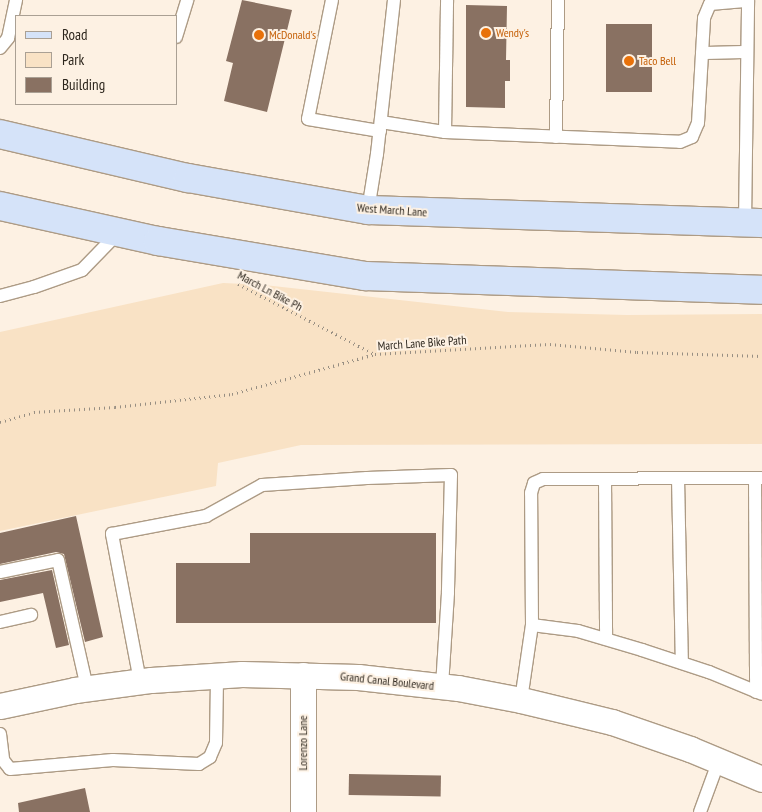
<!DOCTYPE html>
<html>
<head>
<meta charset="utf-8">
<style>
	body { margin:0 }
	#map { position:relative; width:762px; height:812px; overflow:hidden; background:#fdf1e3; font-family:"PT Sans Narrow",sans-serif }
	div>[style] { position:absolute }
	.green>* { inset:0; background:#f9e2c5 }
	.building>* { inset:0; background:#897162; transform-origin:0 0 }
	.path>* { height:3px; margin-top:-1.5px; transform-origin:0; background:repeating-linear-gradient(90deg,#978e82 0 1px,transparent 0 5px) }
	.roads { filter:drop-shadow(1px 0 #ad9b85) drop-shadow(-1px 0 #ad9b85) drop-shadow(0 1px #ad9b85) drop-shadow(0 -1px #ad9b85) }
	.lane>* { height:12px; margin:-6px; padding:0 6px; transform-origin:6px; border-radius:6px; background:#fff }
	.street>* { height:25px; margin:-12.5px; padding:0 12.5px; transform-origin:12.5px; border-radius:12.5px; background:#fff }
	.primary>* { height:28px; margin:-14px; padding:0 14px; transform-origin:14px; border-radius:14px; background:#d5e3f9 }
	.dots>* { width:14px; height:14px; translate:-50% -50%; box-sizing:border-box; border:2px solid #fdf1e3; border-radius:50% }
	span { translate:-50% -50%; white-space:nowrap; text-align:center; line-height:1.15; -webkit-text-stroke:4px #fdf1e3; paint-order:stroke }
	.food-label { font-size:12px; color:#c56008 }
	.left { translate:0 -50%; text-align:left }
	.street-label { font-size:12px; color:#2d261d }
	.legend { position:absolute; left:15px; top:15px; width:162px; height:90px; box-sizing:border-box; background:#fdf1e3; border:1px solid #aaa094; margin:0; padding:6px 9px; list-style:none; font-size:15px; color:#2d261d }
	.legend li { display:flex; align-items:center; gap:10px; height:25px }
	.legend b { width:25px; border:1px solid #aaa094 }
</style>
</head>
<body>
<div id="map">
	<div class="green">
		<div style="clip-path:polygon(223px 283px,264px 285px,508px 312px,627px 315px,762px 314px,762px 444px,301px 445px,218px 463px,216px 486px,0 531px,0 332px)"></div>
	</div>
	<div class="building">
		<div style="clip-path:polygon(242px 0,292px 10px,267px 112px,224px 101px,233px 63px,226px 61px)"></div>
		<div style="clip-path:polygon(466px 5px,507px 6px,506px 60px,510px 60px,510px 81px,505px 81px,505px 108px,466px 107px)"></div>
		<div style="left:652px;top:24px;width:68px;height:46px;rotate:90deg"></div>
		<div style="clip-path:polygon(76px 516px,103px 637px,85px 642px,64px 554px,56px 552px,0 564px,0 533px)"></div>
		<div style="clip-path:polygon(250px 533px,436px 533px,436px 623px,176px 623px,176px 563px,250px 563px)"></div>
		<div style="clip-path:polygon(52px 570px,69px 645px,56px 648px,43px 593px,0 602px,0 580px)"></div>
		<div style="left:349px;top:774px;width:92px;height:21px;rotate:1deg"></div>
		<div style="clip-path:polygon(85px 788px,90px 812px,19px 812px,18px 803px)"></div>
	</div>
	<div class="path">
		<div style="left:238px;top:284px;width:153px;rotate:27.2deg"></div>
		<div style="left:0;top:422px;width:35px;rotate:-16deg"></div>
		<div style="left:34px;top:412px;width:81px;rotate:-3.5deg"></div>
		<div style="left:115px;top:407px;width:118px;rotate:-6.3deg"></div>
		<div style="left:232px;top:394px;width:148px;rotate:-15.6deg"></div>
		<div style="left:375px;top:354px;width:175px;rotate:-3.3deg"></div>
		<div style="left:550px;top:344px;width:87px;rotate:5.3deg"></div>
		<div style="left:637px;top:352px;width:125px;rotate:1.8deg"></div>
	</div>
	<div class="roads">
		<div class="lane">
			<div style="left:332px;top:0;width:121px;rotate:101.4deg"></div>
			<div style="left:308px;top:119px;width:73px;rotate:9.5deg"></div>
			<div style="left:176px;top:37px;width:39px;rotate:-73deg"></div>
			<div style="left:0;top:48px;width:13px;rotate:-51deg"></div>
			<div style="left:8px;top:38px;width:39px;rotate:-78deg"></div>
			<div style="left:702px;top:53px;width:45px;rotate:-1.3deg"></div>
			<div style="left:381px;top:122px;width:65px;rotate:8.9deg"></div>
			<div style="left:445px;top:132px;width:235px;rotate:2.4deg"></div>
			<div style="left:680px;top:142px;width:13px;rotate:-23deg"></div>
			<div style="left:692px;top:137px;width:15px;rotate:-67deg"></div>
			<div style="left:698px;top:123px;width:105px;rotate:-86.7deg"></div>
			<div style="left:704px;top:18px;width:15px;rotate:-67deg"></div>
			<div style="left:710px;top:4px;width:38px;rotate:-5deg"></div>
			<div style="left:445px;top:132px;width:132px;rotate:-89.1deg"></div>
			<div style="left:556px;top:137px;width:137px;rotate:-89.2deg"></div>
			<div style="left:368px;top:210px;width:57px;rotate:-80.9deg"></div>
			<div style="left:377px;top:154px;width:155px;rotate:-83.7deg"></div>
			<div style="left:745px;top:223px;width:223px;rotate:-89.2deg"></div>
			<div style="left:0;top:296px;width:35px;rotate:-15deg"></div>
			<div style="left:34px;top:287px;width:51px;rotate:-19.5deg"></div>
			<div style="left:82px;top:270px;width:53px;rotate:-45.8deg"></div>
			<div style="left:678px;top:478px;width:185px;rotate:88.8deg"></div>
			<div style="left:755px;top:478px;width:214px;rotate:89.7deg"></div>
			<div style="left:605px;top:479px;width:160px;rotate:89.6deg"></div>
			<div style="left:0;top:572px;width:59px;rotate:-11.7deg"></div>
			<div style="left:58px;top:560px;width:131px;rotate:77.2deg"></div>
			<div style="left:0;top:622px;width:32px;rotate:-13deg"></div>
			<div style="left:532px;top:625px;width:46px;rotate:7.4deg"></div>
			<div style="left:578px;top:631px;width:67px;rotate:16.5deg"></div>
			<div style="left:642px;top:650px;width:71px;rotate:18.2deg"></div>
			<div style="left:709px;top:672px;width:57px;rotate:22.5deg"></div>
			<div style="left:140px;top:681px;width:150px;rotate:-100.8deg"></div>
			<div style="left:112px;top:534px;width:96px;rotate:-10.8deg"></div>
			<div style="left:206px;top:516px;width:64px;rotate:-29deg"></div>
			<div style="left:262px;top:485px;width:105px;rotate:-3.8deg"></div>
			<div style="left:367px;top:478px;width:84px;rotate:-2deg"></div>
			<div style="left:451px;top:475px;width:118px;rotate:91.5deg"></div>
			<div style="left:448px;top:593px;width:93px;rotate:93.7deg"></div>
			<div style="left:521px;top:700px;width:76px;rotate:-81.7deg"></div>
			<div style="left:532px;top:625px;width:132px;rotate:-90.4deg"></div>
			<div style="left:531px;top:493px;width:10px;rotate:-73deg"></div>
			<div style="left:534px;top:483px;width:10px;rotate:-24deg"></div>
			<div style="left:543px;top:479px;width:219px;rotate:-0.3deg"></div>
			<div style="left:0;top:734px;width:26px;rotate:83deg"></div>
			<div style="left:3px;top:760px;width:11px;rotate:52deg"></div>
			<div style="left:10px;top:769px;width:103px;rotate:-5deg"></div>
			<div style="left:113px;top:760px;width:86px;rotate:2.7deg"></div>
			<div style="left:199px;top:764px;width:13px;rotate:-32deg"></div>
			<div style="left:210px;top:757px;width:15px;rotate:-67deg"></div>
			<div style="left:216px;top:743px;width:67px;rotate:-89.1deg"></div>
			<div style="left:700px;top:812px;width:55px;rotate:-69.9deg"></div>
		</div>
		<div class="street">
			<div style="left:0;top:706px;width:77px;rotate:-12deg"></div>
			<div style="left:75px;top:690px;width:77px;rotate:-7.5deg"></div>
			<div style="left:151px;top:680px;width:91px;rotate:-3.8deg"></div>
			<div style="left:242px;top:674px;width:116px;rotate:1.5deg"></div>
			<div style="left:358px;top:677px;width:101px;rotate:6.3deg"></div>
			<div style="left:458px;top:688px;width:64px;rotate:10.8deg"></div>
			<div style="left:521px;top:700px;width:94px;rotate:13.6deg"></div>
			<div style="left:612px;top:722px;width:83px;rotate:19.1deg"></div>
			<div style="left:690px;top:749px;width:78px;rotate:22.6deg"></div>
			<div style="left:303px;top:812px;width:137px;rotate:-90deg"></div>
		</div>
		<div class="primary">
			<div style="left:0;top:134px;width:193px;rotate:13.2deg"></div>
			<div style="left:188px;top:178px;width:183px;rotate:10.1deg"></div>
			<div style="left:368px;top:210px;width:394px;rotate:1.9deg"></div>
			<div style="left:0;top:206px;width:162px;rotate:12.5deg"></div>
			<div style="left:158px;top:241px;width:210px;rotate:9.6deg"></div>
			<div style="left:365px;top:276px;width:397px;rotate:2deg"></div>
		</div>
	</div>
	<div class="dots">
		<div style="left:486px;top:33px;background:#e8710a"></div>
		<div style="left:259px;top:35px;background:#e8710a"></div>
		<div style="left:629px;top:61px;background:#e8710a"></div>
	</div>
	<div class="food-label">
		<span class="left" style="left:496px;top:33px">Wendy's</span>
		<span class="left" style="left:269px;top:35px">McDonald's</span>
		<span class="left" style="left:639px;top:61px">Taco Bell</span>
	</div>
	<div class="street-label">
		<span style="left:392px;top:210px;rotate:4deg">West March Lane</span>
		<span style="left:270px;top:291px;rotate:28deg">March Ln Bike Ph</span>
		<span style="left:422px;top:343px;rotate:-4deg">March Lane Bike Path</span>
		<span style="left:387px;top:681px;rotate:6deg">Grand Canal Boulevard</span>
		<span style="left:303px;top:743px;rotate:-90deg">Lorenzo Lane</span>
	</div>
	<ul class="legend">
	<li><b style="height:6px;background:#d5e3f9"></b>Road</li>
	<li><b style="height:14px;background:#f9e2c5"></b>Park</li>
	<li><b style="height:14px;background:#897162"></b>Building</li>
	</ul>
</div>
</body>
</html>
